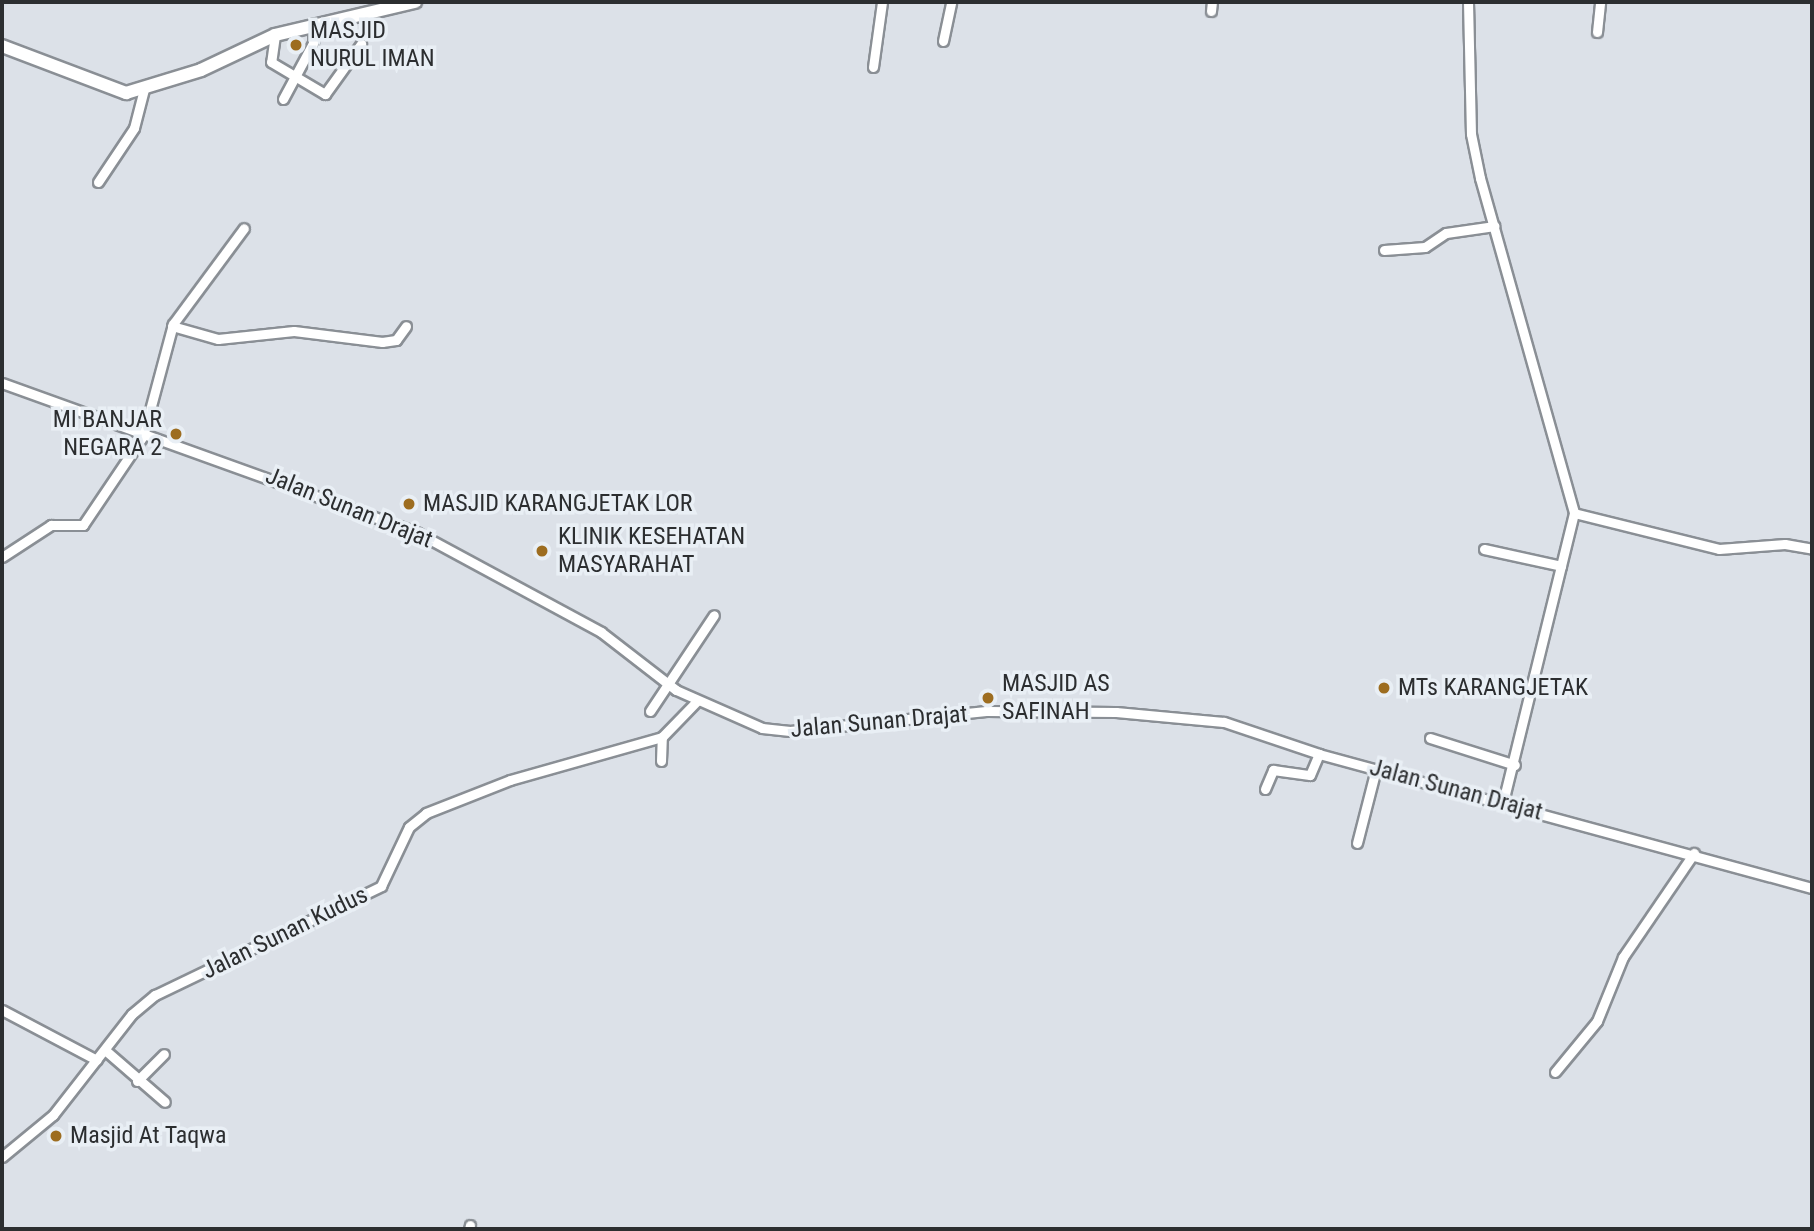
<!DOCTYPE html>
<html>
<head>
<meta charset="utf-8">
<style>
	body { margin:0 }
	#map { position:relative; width:1814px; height:1231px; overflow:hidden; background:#dce1e8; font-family:"Roboto Condensed",sans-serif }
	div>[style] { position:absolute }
	.roads { filter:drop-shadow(2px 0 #8a8f95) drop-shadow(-2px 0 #8a8f95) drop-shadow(0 2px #8a8f95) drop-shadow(0 -2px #8a8f95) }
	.street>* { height:9px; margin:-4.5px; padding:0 4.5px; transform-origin:4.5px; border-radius:4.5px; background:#fff }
	.secondary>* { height:12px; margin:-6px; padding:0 6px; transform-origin:6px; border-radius:6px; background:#fff }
	.dots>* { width:19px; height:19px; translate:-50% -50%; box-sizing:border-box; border:4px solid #e9eff5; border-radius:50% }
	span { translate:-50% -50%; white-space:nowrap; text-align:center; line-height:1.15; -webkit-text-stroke:7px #e9eff5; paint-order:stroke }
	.poi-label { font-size:24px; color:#2c2e30 }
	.left { translate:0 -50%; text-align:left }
	.right { translate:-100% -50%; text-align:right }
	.street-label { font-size:24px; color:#2c2e30 }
	.frame { position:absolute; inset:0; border:4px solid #2c2e30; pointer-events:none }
</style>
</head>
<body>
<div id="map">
	<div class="roads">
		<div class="street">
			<div style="left:1468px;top:2px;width:132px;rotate:88.7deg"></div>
			<div style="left:1471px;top:134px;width:45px;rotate:78.4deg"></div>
			<div style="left:1480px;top:178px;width:348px;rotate:74.3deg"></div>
			<div style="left:1574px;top:513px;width:298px;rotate:103.8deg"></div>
			<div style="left:1211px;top:11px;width:9px;rotate:-84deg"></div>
			<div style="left:1597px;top:32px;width:30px;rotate:-84deg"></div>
			<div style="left:275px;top:35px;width:27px;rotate:98deg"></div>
			<div style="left:271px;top:62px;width:63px;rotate:30.7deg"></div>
			<div style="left:325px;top:94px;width:62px;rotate:-54.2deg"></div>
			<div style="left:943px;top:41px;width:40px;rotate:-78deg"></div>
			<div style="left:873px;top:67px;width:66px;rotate:-82.1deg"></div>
			<div style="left:283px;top:99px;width:64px;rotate:-61.8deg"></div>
			<div style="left:313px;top:43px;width:20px;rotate:-87deg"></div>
			<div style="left:98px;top:182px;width:65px;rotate:-56.3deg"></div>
			<div style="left:134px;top:128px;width:40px;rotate:-75.6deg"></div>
			<div style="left:1384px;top:250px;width:41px;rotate:-4.2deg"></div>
			<div style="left:1425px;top:247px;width:25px;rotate:-34deg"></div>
			<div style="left:1446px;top:233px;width:49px;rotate:-8.3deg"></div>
			<div style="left:172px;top:326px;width:48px;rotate:15.8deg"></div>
			<div style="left:218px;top:339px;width:76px;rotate:-6deg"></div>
			<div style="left:294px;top:331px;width:89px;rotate:7.1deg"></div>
			<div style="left:382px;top:342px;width:14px;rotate:-8deg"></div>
			<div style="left:396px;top:340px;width:17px;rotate:-54deg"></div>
			<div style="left:2px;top:383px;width:442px;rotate:19.8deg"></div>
			<div style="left:418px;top:533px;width:208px;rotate:28.4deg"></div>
			<div style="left:601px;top:632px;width:95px;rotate:37.7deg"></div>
			<div style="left:676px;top:690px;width:94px;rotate:23.8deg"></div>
			<div style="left:762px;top:728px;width:28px;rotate:6deg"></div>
			<div style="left:790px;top:731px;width:197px;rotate:-5.8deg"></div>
			<div style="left:986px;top:711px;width:130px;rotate:0.4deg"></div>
			<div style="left:1116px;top:712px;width:108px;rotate:5.3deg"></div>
			<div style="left:1224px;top:722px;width:100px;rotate:18.6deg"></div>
			<div style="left:1319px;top:754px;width:511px;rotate:15.21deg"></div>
			<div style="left:1574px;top:513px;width:149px;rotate:13.9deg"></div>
			<div style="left:1719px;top:549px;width:66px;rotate:-4.3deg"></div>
			<div style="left:1785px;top:544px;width:27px;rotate:10deg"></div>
			<div style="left:1484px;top:549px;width:79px;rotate:12.4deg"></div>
			<div style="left:2px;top:557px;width:59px;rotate:-33.1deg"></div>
			<div style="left:51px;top:525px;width:32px"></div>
			<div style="left:83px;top:525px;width:107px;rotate:-56deg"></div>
			<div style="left:143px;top:436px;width:116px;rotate:-75deg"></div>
			<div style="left:173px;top:324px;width:119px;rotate:-53.5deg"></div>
			<div style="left:650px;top:711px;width:115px;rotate:-56.3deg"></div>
			<div style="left:1430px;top:738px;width:89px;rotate:17.6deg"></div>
			<div style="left:661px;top:761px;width:24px;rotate:-88deg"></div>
			<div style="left:1265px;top:789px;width:21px;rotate:-67deg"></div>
			<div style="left:1273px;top:770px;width:37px;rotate:8deg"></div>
			<div style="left:1310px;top:775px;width:23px;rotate:-67deg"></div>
			<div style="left:1357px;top:843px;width:76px;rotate:-75.6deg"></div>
			<div style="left:2px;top:1010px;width:107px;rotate:27.8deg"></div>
			<div style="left:105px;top:1050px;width:79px;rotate:40.9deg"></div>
			<div style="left:1555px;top:1072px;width:66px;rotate:-50.5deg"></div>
			<div style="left:1597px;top:1021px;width:69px;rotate:-67.9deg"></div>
			<div style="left:1623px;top:957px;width:126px;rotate:-55.7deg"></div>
			<div style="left:137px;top:1081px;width:38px;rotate:-45deg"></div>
			<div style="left:2px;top:1157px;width:66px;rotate:-39.5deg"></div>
			<div style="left:53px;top:1115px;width:128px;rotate:-52deg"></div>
			<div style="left:132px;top:1014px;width:30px;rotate:-40deg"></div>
			<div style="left:155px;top:995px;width:251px;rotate:-25.7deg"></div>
			<div style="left:381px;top:886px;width:65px;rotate:-64.6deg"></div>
			<div style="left:409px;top:827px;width:22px;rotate:-39deg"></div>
			<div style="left:426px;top:813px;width:90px;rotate:-21.4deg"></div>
			<div style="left:510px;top:780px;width:158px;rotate:-15.8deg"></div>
			<div style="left:662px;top:737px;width:50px;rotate:-45.8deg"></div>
			<div style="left:469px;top:1229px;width:4px;rotate:-76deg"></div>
		</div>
		<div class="secondary">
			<div style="left:2px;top:46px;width:133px;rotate:20.8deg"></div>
			<div style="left:126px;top:93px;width:78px;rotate:-17deg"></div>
			<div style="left:201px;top:70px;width:82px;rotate:-25.3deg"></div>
			<div style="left:275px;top:35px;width:144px;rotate:-13.3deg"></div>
		</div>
	</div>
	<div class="dots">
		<div style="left:296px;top:45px;background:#9d6d20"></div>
		<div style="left:176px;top:434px;background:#9d6d20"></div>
		<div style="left:409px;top:504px;background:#9d6d20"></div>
		<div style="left:542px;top:551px;background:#9d6d20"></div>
		<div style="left:1384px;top:688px;background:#9d6d20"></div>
		<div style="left:988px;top:698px;background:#9d6d20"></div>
		<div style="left:56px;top:1136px;background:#9d6d20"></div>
	</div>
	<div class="poi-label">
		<span class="left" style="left:310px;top:45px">MASJID<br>NURUL IMAN</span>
		<span class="right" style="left:162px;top:434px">MI BANJAR<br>NEGARA 2</span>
		<span class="left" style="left:423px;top:504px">MASJID KARANGJETAK LOR</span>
		<span class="left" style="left:558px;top:551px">KLINIK KESEHATAN<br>MASYARAHAT</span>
		<span class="left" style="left:1002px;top:698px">MASJID AS<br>SAFINAH</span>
		<span class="left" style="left:1398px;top:688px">MTs KARANGJETAK</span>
		<span class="left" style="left:70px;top:1136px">Masjid At Taqwa</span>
	</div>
	<div class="street-label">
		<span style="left:349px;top:508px;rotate:22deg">Jalan Sunan Drajat</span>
		<span style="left:879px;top:722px;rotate:-5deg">Jalan Sunan Drajat</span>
		<span style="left:1456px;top:790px;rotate:15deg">Jalan Sunan Drajat</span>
		<span style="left:285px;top:933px;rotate:-26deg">Jalan Sunan Kudus</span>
	</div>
	<div class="frame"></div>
</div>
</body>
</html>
